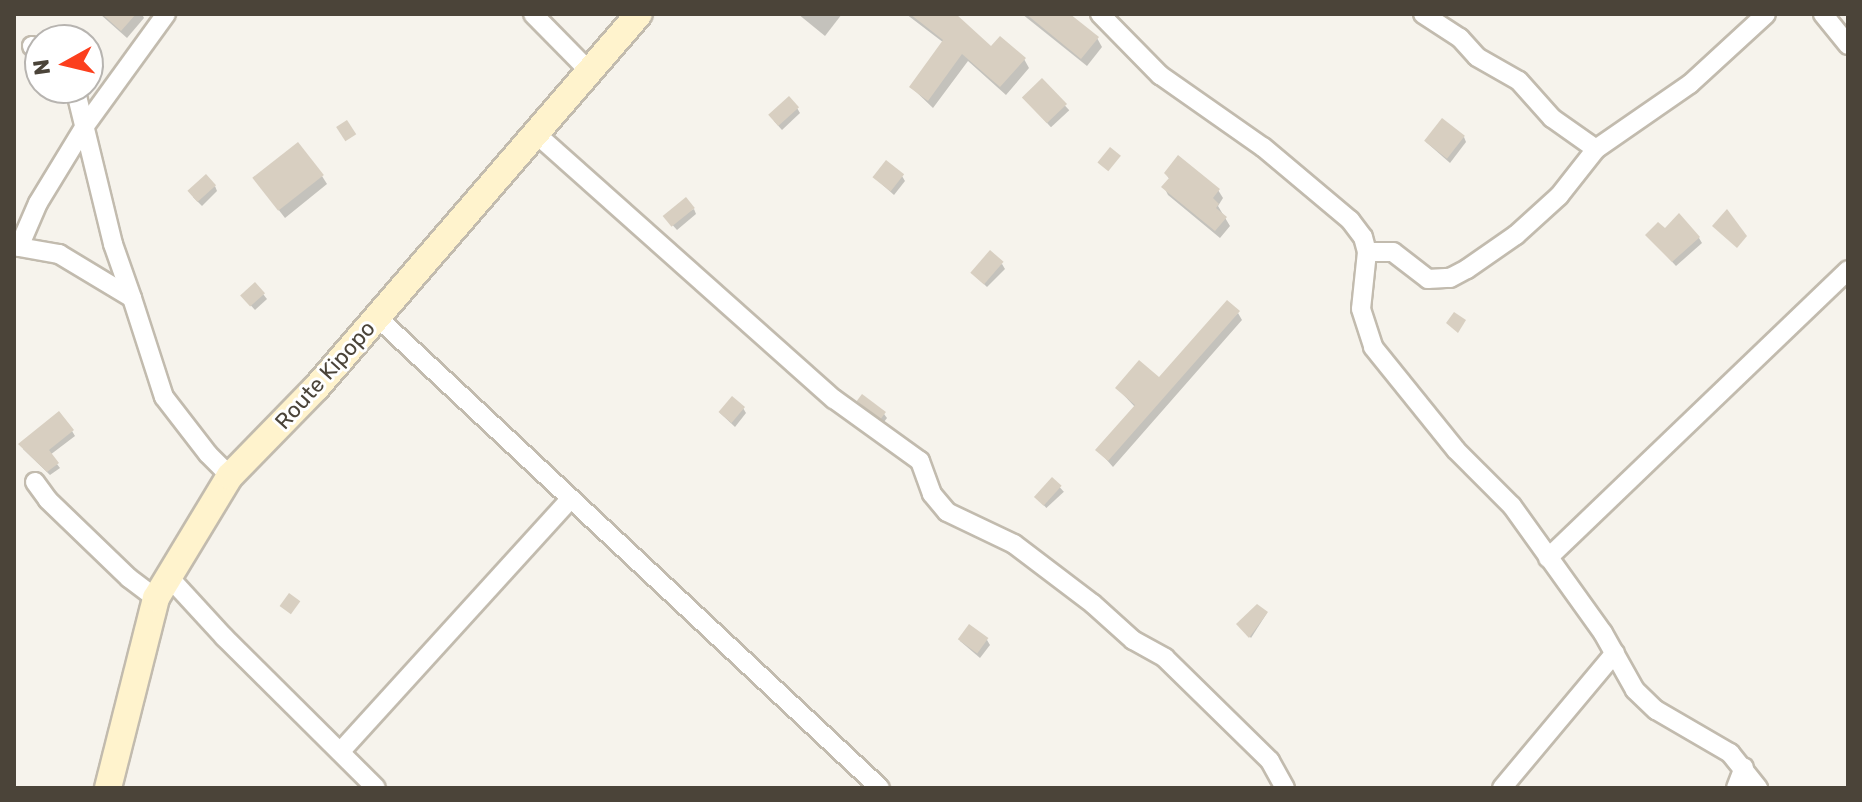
<!DOCTYPE html>
<html>
<head>
<meta charset="utf-8">
<style>
	body { margin:0 }
	#map { position:relative; width:1862px; height:802px; overflow:hidden; background:#f6f3ec; font-family:Rubik,sans-serif }
	div>[style] { position:absolute }
	.shadow>* { inset:0; background:#0003; transform-origin:0 0 }
	.building>* { inset:0; background:#d8cfc1; transform-origin:0 0 }
	.roads { filter:drop-shadow(2px 0 #c2bbae) drop-shadow(-2px 0 #c2bbae) drop-shadow(0 2px #c2bbae) drop-shadow(0 -2px #c2bbae) }
	.street>* { height:18px; margin:-9px; padding:0 9px; transform-origin:9px; border-radius:9px; background:#fff }
	.secondary>* { height:26px; margin:-13px; padding:0 13px; transform-origin:13px; border-radius:13px; background:#fff3cd }
	span { translate:-50% -50%; white-space:nowrap; text-align:center; line-height:1.15; -webkit-text-stroke:6px #fff; paint-order:stroke }
	.street-label { font-size:22px; color:#4b4439 }
	.frame { position:absolute; inset:0; border:16px solid #4b4439; pointer-events:none }
	.north { position:absolute; left:24px; top:24px; width:80px; height:80px; box-sizing:border-box; background:#fff; border:2px solid #b7b4b0; border-radius:50%; rotate:262deg; font-size:22px; font-weight:700; line-height:32px; text-align:center; color:#4b4439 }
	.north::after { content:''; display:block; margin:auto; width:28px; height:36px; background:#fc3f1d; clip-path:polygon(50% 0,100% 100%,50% 72%,0 100%) }
</style>
</head>
<body>
<div id="map">
	<div class="shadow">
		<div style="clip-path:polygon(100px 14px,142px 14px,144px 18px,127px 38px)"></div>
		<div style="clip-path:polygon(798px 14px,842px 14px,825px 36px)"></div>
		<div style="clip-path:polygon(906px 14px,954px 14px,991px 49px,1024px 59px,1029px 68px,1006px 95px,968px 61px,933px 108px,911px 87px,944px 43px)"></div>
		<div style="clip-path:polygon(1022px 14px,1067px 14px,1097px 38px,1102px 47px,1087px 66px)"></div>
		<div style="left:1042px;top:81px;width:40px;height:25px;rotate:47deg"></div>
		<div style="clip-path:polygon(797px 108px,800px 113px,782px 130px,774px 121px)"></div>
		<div style="clip-path:polygon(1464px 137px,1466px 142px,1450px 163px,1426px 142px)"></div>
		<div style="clip-path:polygon(1166px 174px,1218px 190px,1223px 198px,1218px 206px,1230px 226px,1220px 238px,1168px 195px,1164px 187px,1170px 180px)"></div>
		<div style="clip-path:polygon(322px 176px,327px 184px,285px 218px,260px 186px)"></div>
		<div style="clip-path:polygon(902px 176px,905px 181px,894px 195px,875px 178px)"></div>
		<div style="clip-path:polygon(215px 186px,217px 191px,202px 206px,193px 197px)"></div>
		<div style="clip-path:polygon(694px 209px,696px 214px,677px 230px,669px 221px)"></div>
		<div style="clip-path:polygon(1648px 236px,1699px 238px,1702px 243px,1676px 266px)"></div>
		<div style="clip-path:polygon(1002px 264px,1005px 269px,987px 287px,972px 273px)"></div>
		<div style="clip-path:polygon(255px 284px,267px 299px,255px 310px,246px 300px)"></div>
		<div style="clip-path:polygon(1238px 313px,1242px 320px,1113px 467px,1098px 450px,1135px 407px,1117px 388px,1159px 380px)"></div>
		<div style="clip-path:polygon(860px 401px,884px 414px,887px 418px,884px 422px)"></div>
		<div style="clip-path:polygon(743px 408px,746px 413px,735px 427px,720px 413px)"></div>
		<div style="clip-path:polygon(72px 431px,75px 436px,50px 455px,60px 468px,50px 475px,23px 449px)"></div>
		<div style="left:1053px;top:480px;width:16px;height:24px;rotate:47deg"></div>
		<div style="clip-path:polygon(1267px 613px,1251px 638px,1239px 624px)"></div>
		<div style="clip-path:polygon(987px 640px,990px 645px,980px 658px,960px 641px)"></div>
	</div>
	<div class="building">
		<div style="clip-path:polygon(102px 14px,136px 14px,121px 31px)"></div>
		<div style="clip-path:polygon(910px 14px,956px 14px,991px 46px,1000px 36px,1026px 58px,1000px 87px,962px 54px,928px 101px,909px 87px,943px 40px)"></div>
		<div style="clip-path:polygon(1026px 14px,1070px 14px,1099px 37px,1081px 59px)"></div>
		<div style="left:1042px;top:78px;width:36px;height:28px;rotate:46deg"></div>
		<div style="left:789px;top:96px;width:15px;height:28px;rotate:48deg"></div>
		<div style="left:1442px;top:118px;width:29px;height:29px;rotate:38deg"></div>
		<div style="left:347px;top:120px;width:17px;height:13px;rotate:57deg"></div>
		<div style="left:298px;top:142px;width:42px;height:58px;rotate:52deg"></div>
		<div style="left:1110px;top:147px;width:14px;height:20px;rotate:39deg"></div>
		<div style="clip-path:polygon(1178px 155px,1220px 189px,1213px 198px,1219px 204px,1216px 208px,1227px 217px,1215px 231px,1161px 187px,1169px 178px,1164px 173px)"></div>
		<div style="left:886px;top:160px;width:23px;height:22px;rotate:38deg"></div>
		<div style="left:206px;top:174px;width:15px;height:25px;rotate:48deg"></div>
		<div style="left:686px;top:197px;width:14px;height:30px;rotate:51deg"></div>
		<div style="clip-path:polygon(1727px 209px,1747px 236px,1737px 248px,1712px 226px)"></div>
		<div style="clip-path:polygon(1679px 213px,1700px 237px,1672px 262px,1645px 235px,1658px 222px,1665px 228px)"></div>
		<div style="left:990px;top:250px;width:18px;height:30px;rotate:41deg"></div>
		<div style="left:255px;top:282px;width:15px;height:20px;rotate:48deg"></div>
		<div style="clip-path:polygon(1227px 300px,1240px 311px,1108px 461px,1095px 450px,1135px 405px,1115px 388px,1139px 360px,1159px 377px)"></div>
		<div style="clip-path:polygon(1454px 312px,1466px 320px,1458px 333px,1446px 323px)"></div>
		<div style="left:862px;top:394px;width:30px;height:9px;rotate:37deg"></div>
		<div style="left:732px;top:396px;width:17px;height:21px;rotate:40deg"></div>
		<div style="clip-path:polygon(59px 411px,74px 430px,49px 450px,59px 463px,47px 472px,18px 444px)"></div>
		<div style="left:1052px;top:477px;width:13px;height:27px;rotate:42deg"></div>
		<div style="left:289px;top:593px;width:14px;height:16px;rotate:36deg"></div>
		<div style="clip-path:polygon(1257px 604px,1268px 612px,1249px 638px,1236px 624px)"></div>
		<div style="left:969px;top:624px;width:24px;height:19px;rotate:36deg"></div>
	</div>
	<div class="roads">
		<div class="street">
			<div style="left:166px;top:14px;width:138px;rotate:125.9deg"></div>
			<div style="left:85px;top:126px;width:90px;rotate:121.4deg"></div>
			<div style="left:38px;top:203px;width:48px;rotate:113.4deg"></div>
			<div style="left:19px;top:247px;width:41px;rotate:9.9deg"></div>
			<div style="left:59px;top:254px;width:85px;rotate:31.1deg"></div>
			<div style="left:132px;top:298px;width:104px;rotate:72.1deg"></div>
			<div style="left:164px;top:397px;width:72px;rotate:52.3deg"></div>
			<div style="left:208px;top:454px;width:31px;rotate:45deg"></div>
			<div style="left:533px;top:14px;width:78px;rotate:45.5deg"></div>
			<div style="left:1100px;top:14px;width:86px;rotate:45.5deg"></div>
			<div style="left:1160px;top:75px;width:126px;rotate:35deg"></div>
			<div style="left:1263px;top:147px;width:114px;rotate:40deg"></div>
			<div style="left:1350px;top:220px;width:21px;rotate:53deg"></div>
			<div style="left:1363px;top:237px;width:16px;rotate:75deg"></div>
			<div style="left:1367px;top:252px;width:57px;rotate:96deg"></div>
			<div style="left:1361px;top:309px;width:40px;rotate:72deg"></div>
			<div style="left:1373px;top:347px;width:132px;rotate:51.1deg"></div>
			<div style="left:1456px;top:450px;width:79px;rotate:45deg"></div>
			<div style="left:1512px;top:506px;width:156px;rotate:54.4deg"></div>
			<div style="left:1603px;top:633px;width:65px;rotate:60.7deg"></div>
			<div style="left:1635px;top:690px;width:29px;rotate:44deg"></div>
			<div style="left:1656px;top:710px;width:86px;rotate:30.2deg"></div>
			<div style="left:1730px;top:753px;width:45px;rotate:51.3deg"></div>
			<div style="left:1423px;top:14px;width:44px;rotate:33deg"></div>
			<div style="left:1460px;top:38px;width:25px;rotate:48deg"></div>
			<div style="left:1477px;top:57px;width:48px;rotate:29.7deg"></div>
			<div style="left:1519px;top:81px;width:50px;rotate:48.3deg"></div>
			<div style="left:1552px;top:118px;width:54px;rotate:35.2deg"></div>
			<div style="left:1823px;top:14px;width:40px;rotate:51deg"></div>
			<div style="left:32px;top:46px;width:10px;rotate:37deg"></div>
			<div style="left:75px;top:88px;width:161px;rotate:76.3deg"></div>
			<div style="left:113px;top:244px;width:57px;rotate:70.6deg"></div>
			<div style="left:534px;top:132px;width:402px;rotate:41.7deg"></div>
			<div style="left:834px;top:399px;width:106px;rotate:35.8deg"></div>
			<div style="left:920px;top:461px;width:35px;rotate:70deg"></div>
			<div style="left:932px;top:494px;width:23px;rotate:50deg"></div>
			<div style="left:947px;top:512px;width:74px;rotate:25.5deg"></div>
			<div style="left:1014px;top:544px;width:99px;rotate:37.2deg"></div>
			<div style="left:1093px;top:604px;width:54px;rotate:42deg"></div>
			<div style="left:1133px;top:640px;width:37px;rotate:29deg"></div>
			<div style="left:1165px;top:658px;width:147px;rotate:44.4deg"></div>
			<div style="left:1270px;top:761px;width:31px;rotate:61deg"></div>
			<div style="left:1367px;top:252px;width:26px"></div>
			<div style="left:1393px;top:252px;width:44px;rotate:37.6deg"></div>
			<div style="left:1428px;top:279px;width:22px;rotate:-3deg"></div>
			<div style="left:1450px;top:278px;width:19px;rotate:-28deg"></div>
			<div style="left:1467px;top:269px;width:60px;rotate:-34.8deg"></div>
			<div style="left:1516px;top:235px;width:58px;rotate:-42.2deg"></div>
			<div style="left:1559px;top:196px;width:60px;rotate:-51.8deg"></div>
			<div style="left:1596px;top:149px;width:114px;rotate:-34.7deg"></div>
			<div style="left:1690px;top:84px;width:103px;rotate:-42.6deg"></div>
			<div style="left:377px;top:317px;width:689px;rotate:43.12deg"></div>
			<div style="left:35px;top:482px;width:22px;rotate:54deg"></div>
			<div style="left:48px;top:500px;width:112px;rotate:43.9deg"></div>
			<div style="left:129px;top:578px;width:34px;rotate:37deg"></div>
			<div style="left:1548px;top:558px;width:416px;rotate:-43.8deg"></div>
			<div style="left:168px;top:576px;width:83px;rotate:47.4deg"></div>
			<div style="left:224px;top:637px;width:214px;rotate:44.8deg"></div>
			<div style="left:341px;top:751px;width:341px;rotate:-47.7deg"></div>
			<div style="left:1502px;top:788px;width:176px;rotate:-50.1deg"></div>
			<div style="left:1736px;top:788px;width:22px;rotate:-69deg"></div>
		</div>
		<div class="secondary">
			<div style="left:108px;top:788px;width:196px;rotate:-75.8deg"></div>
			<div style="left:156px;top:598px;width:143px;rotate:-58.8deg"></div>
			<div style="left:230px;top:476px;width:123px;rotate:-45.7deg"></div>
			<div style="left:316px;top:388px;width:494px;rotate:-49.2deg"></div>
		</div>
	</div>
	<div class="street-label">
		<span style="left:325px;top:375px;rotate:-48deg">Route Kipopo</span>
	</div>
	<div class="frame"></div>
	<div class="north">N</div>
</div>
</body>
</html>
